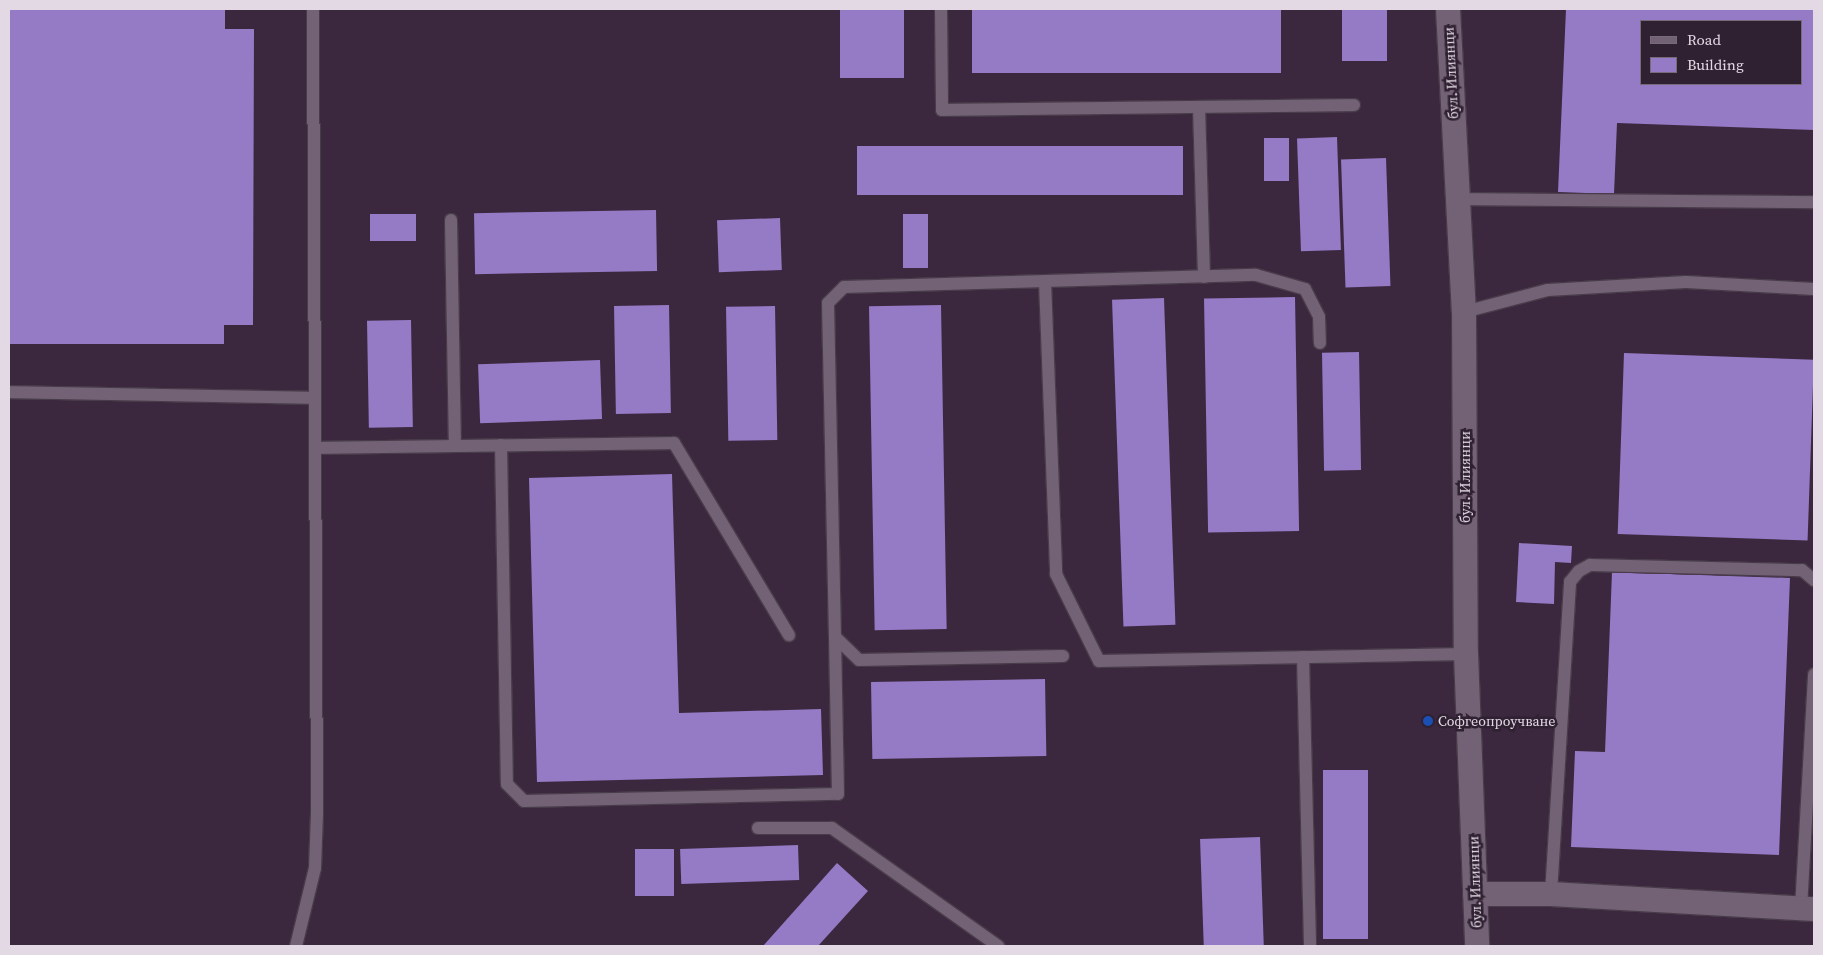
<!DOCTYPE html>
<html>
<head>
<meta charset="utf-8">
<style>
	body { margin:0 }
	#map { position:relative; width:1823px; height:955px; overflow:hidden; background:#302132; font-family:"Source Serif 4",serif }
	div>[style] { position:absolute }
	.built>* { inset:0; background:#3c283e }
	.building>* { inset:0; background:#957ac6; transform-origin:0 0 }
	.roads { filter:drop-shadow(1px 0 #493c4a) drop-shadow(-1px 0 #493c4a) drop-shadow(0 1px #493c4a) drop-shadow(0 -1px #493c4a) }
	.service>* { height:12px; margin:-6px; padding:0 6px; transform-origin:6px; border-radius:6px; background:#736175 }
	.minor>* { height:24px; margin:-12px; padding:0 12px; transform-origin:12px; border-radius:12px; background:#736175 }
	.dots>* { width:14px; height:14px; translate:-50% -50%; box-sizing:border-box; border:2px solid #302132; border-radius:50% }
	span { translate:-50% -50%; white-space:nowrap; text-align:center; line-height:1.15; -webkit-text-stroke:5px #302132; paint-order:stroke }
	.street-label { font-size:14px; color:#e3d9e4 }
	.poi-label { font-size:14px; color:#e3d9e4 }
	.left { translate:0 -50%; text-align:left }
	.frame { position:absolute; inset:0; border:10px solid #e3d9e4; pointer-events:none }
	.legend { position:absolute; left:1640px; top:20px; width:162px; height:65px; box-sizing:border-box; background:#302132; border:1px solid #786b79; margin:0; padding:6px 9px; list-style:none; font-size:15px; color:#e3d9e4 }
	.legend li { display:flex; align-items:center; gap:10px; height:25px }
	.legend b { width:25px; border:1px solid #786b79 }
</style>
</head>
<body>
<div id="map">
	<div class="built">
		<div style="clip-path:polygon(evenodd,9px 9px,1814px 9px,1814px 946px,9px 946px,9px 9px,1642px 21px,1802px 21px,1802px 84px,1642px 84px,1642px 21px)"></div>
	</div>
	<div class="building">
		<div style="clip-path:polygon(9px 9px,225px 9px,225px 29px,254px 29px,253px 325px,224px 325px,224px 344px,9px 344px)"></div>
		<div style="left:840px;top:9px;width:64px;height:69px"></div>
		<div style="left:972px;top:9px;width:309px;height:64px"></div>
		<div style="left:1342px;top:9px;width:45px;height:52px"></div>
		<div style="clip-path:polygon(evenodd,1566px 9px,1814px 9px,1814px 130px,1617px 123px,1614px 194px,1558px 192px,1566px 9px,1642px 21px,1802px 21px,1802px 84px,1642px 84px,1642px 21px)"></div>
		<div style="left:1337px;top:137px;width:113px;height:40px;rotate:88deg"></div>
		<div style="left:1264px;top:138px;width:25px;height:43px"></div>
		<div style="left:1183px;top:146px;width:49px;height:326px;rotate:90deg"></div>
		<div style="left:1386px;top:158px;width:128px;height:45px;rotate:88deg"></div>
		<div style="left:656px;top:210px;width:61px;height:182px;rotate:89deg"></div>
		<div style="left:370px;top:214px;width:46px;height:27px"></div>
		<div style="left:903px;top:214px;width:25px;height:54px"></div>
		<div style="left:780px;top:218px;width:52px;height:63px;rotate:88deg"></div>
		<div style="left:1295px;top:297px;width:234px;height:91px;rotate:89deg"></div>
		<div style="left:1164px;top:298px;width:327px;height:52px;rotate:88deg"></div>
		<div style="left:669px;top:305px;width:108px;height:55px;rotate:89deg"></div>
		<div style="left:941px;top:305px;width:324px;height:72px;rotate:89deg"></div>
		<div style="left:775px;top:306px;width:134px;height:49px;rotate:89deg"></div>
		<div style="left:411px;top:320px;width:107px;height:44px;rotate:89deg"></div>
		<div style="left:1359px;top:352px;width:118px;height:37px;rotate:89deg"></div>
		<div style="left:1624px;top:353px;width:190px;height:181px;rotate:2deg"></div>
		<div style="left:600px;top:360px;width:59px;height:122px;rotate:88deg"></div>
		<div style="clip-path:polygon(672px 474px,679px 713px,821px 709px,823px 775px,537px 782px,529px 478px)"></div>
		<div style="clip-path:polygon(1519px 543px,1572px 546px,1571px 563px,1555px 562px,1554px 604px,1516px 602px)"></div>
		<div style="clip-path:polygon(1612px 572px,1790px 578px,1779px 855px,1571px 847px,1575px 751px,1605px 752px)"></div>
		<div style="left:1045px;top:679px;width:77px;height:174px;rotate:89deg"></div>
		<div style="left:1323px;top:770px;width:45px;height:169px"></div>
		<div style="left:1260px;top:837px;width:109px;height:60px;rotate:88deg"></div>
		<div style="left:798px;top:845px;width:35px;height:118px;rotate:88deg"></div>
		<div style="left:635px;top:849px;width:39px;height:47px"></div>
		<div style="clip-path:polygon(837px 863px,868px 891px,818px 946px,763px 946px)"></div>
	</div>
	<div class="roads">
		<div class="service">
			<div style="left:941px;top:9px;width:101px;rotate:89.4deg"></div>
			<div style="left:942px;top:110px;width:412px;rotate:-0.7deg"></div>
			<div style="left:1199px;top:107px;width:170px;rotate:88.3deg"></div>
			<div style="left:1458px;top:199px;width:356px;rotate:0.5deg"></div>
			<div style="left:451px;top:220px;width:226px;rotate:89deg"></div>
			<div style="left:1045px;top:282px;width:292px;rotate:87.8deg"></div>
			<div style="left:1056px;top:574px;width:97px;rotate:63.7deg"></div>
			<div style="left:1099px;top:661px;width:367px;rotate:-1.1deg"></div>
			<div style="left:1464px;top:312px;width:87px;rotate:-14.7deg"></div>
			<div style="left:1548px;top:290px;width:138px;rotate:-3.3deg"></div>
			<div style="left:1686px;top:282px;width:128px;rotate:3.1deg"></div>
			<div style="left:9px;top:392px;width:306px;rotate:1.1deg"></div>
			<div style="left:501px;top:445px;width:339px;rotate:89deg"></div>
			<div style="left:507px;top:784px;width:24px;rotate:45deg"></div>
			<div style="left:524px;top:801px;width:314px;rotate:-1.3deg"></div>
			<div style="left:838px;top:794px;width:157px;rotate:-91.1deg"></div>
			<div style="left:316px;top:448px;width:358px;rotate:-0.8deg"></div>
			<div style="left:674px;top:443px;width:224px;rotate:59.1deg"></div>
			<div style="left:1063px;top:656px;width:204px;rotate:178.9deg"></div>
			<div style="left:859px;top:660px;width:33px;rotate:-136deg"></div>
			<div style="left:835px;top:637px;width:334px;rotate:-91.2deg"></div>
			<div style="left:828px;top:303px;width:23px;rotate:-45deg"></div>
			<div style="left:844px;top:287px;width:412px;rotate:-1.7deg"></div>
			<div style="left:1256px;top:275px;width:51px;rotate:15.9deg"></div>
			<div style="left:1305px;top:289px;width:31px;rotate:63deg"></div>
			<div style="left:1319px;top:317px;width:26px;rotate:88deg"></div>
			<div style="left:1303px;top:657px;width:289px;rotate:88.6deg"></div>
			<div style="left:758px;top:828px;width:74px"></div>
			<div style="left:832px;top:828px;width:204px;rotate:35.4deg"></div>
			<div style="left:1551px;top:894px;width:313px;rotate:-86.5deg"></div>
			<div style="left:1570px;top:582px;width:14px;rotate:-51deg"></div>
			<div style="left:1579px;top:571px;width:13px;rotate:-29deg"></div>
			<div style="left:1590px;top:565px;width:212px;rotate:1.4deg"></div>
			<div style="left:1802px;top:570px;width:16px;rotate:40deg"></div>
			<div style="left:1801px;top:909px;width:235px;rotate:-86.8deg"></div>
			<div style="left:296px;top:946px;width:80px;rotate:-76.3deg"></div>
			<div style="left:315px;top:868px;width:55px;rotate:-87.9deg"></div>
			<div style="left:317px;top:813px;width:804px;rotate:-90.29deg"></div>
		</div>
		<div class="minor">
			<div style="left:1448px;top:9px;width:303px;rotate:87deg"></div>
			<div style="left:1464px;top:312px;width:342px;rotate:89.7deg"></div>
			<div style="left:1466px;top:654px;width:292px;rotate:87.8deg"></div>
			<div style="left:1475px;top:894px;width:76px"></div>
			<div style="left:1551px;top:894px;width:263px;rotate:3.3deg"></div>
		</div>
	</div>
	<div class="dots">
		<div style="left:1428px;top:721px;background:#1a4fb4"></div>
	</div>
	<div class="street-label">
		<span style="left:1451px;top:73px;rotate:-93deg">бул. Илиянци</span>
		<span style="left:1465px;top:477px;rotate:-90deg">бул. Илиянци</span>
		<span style="left:1475px;top:882px;rotate:-92deg">бул. Илиянци</span>
	</div>
	<div class="poi-label">
		<span class="left" style="left:1438px;top:721px">Софгеопроучване</span>
	</div>
	<div class="frame"></div>
	<ul class="legend">
	<li><b style="height:6px;background:#736175"></b>Road</li>
	<li><b style="height:14px;background:#957ac6"></b>Building</li>
	</ul>
</div>
</body>
</html>
